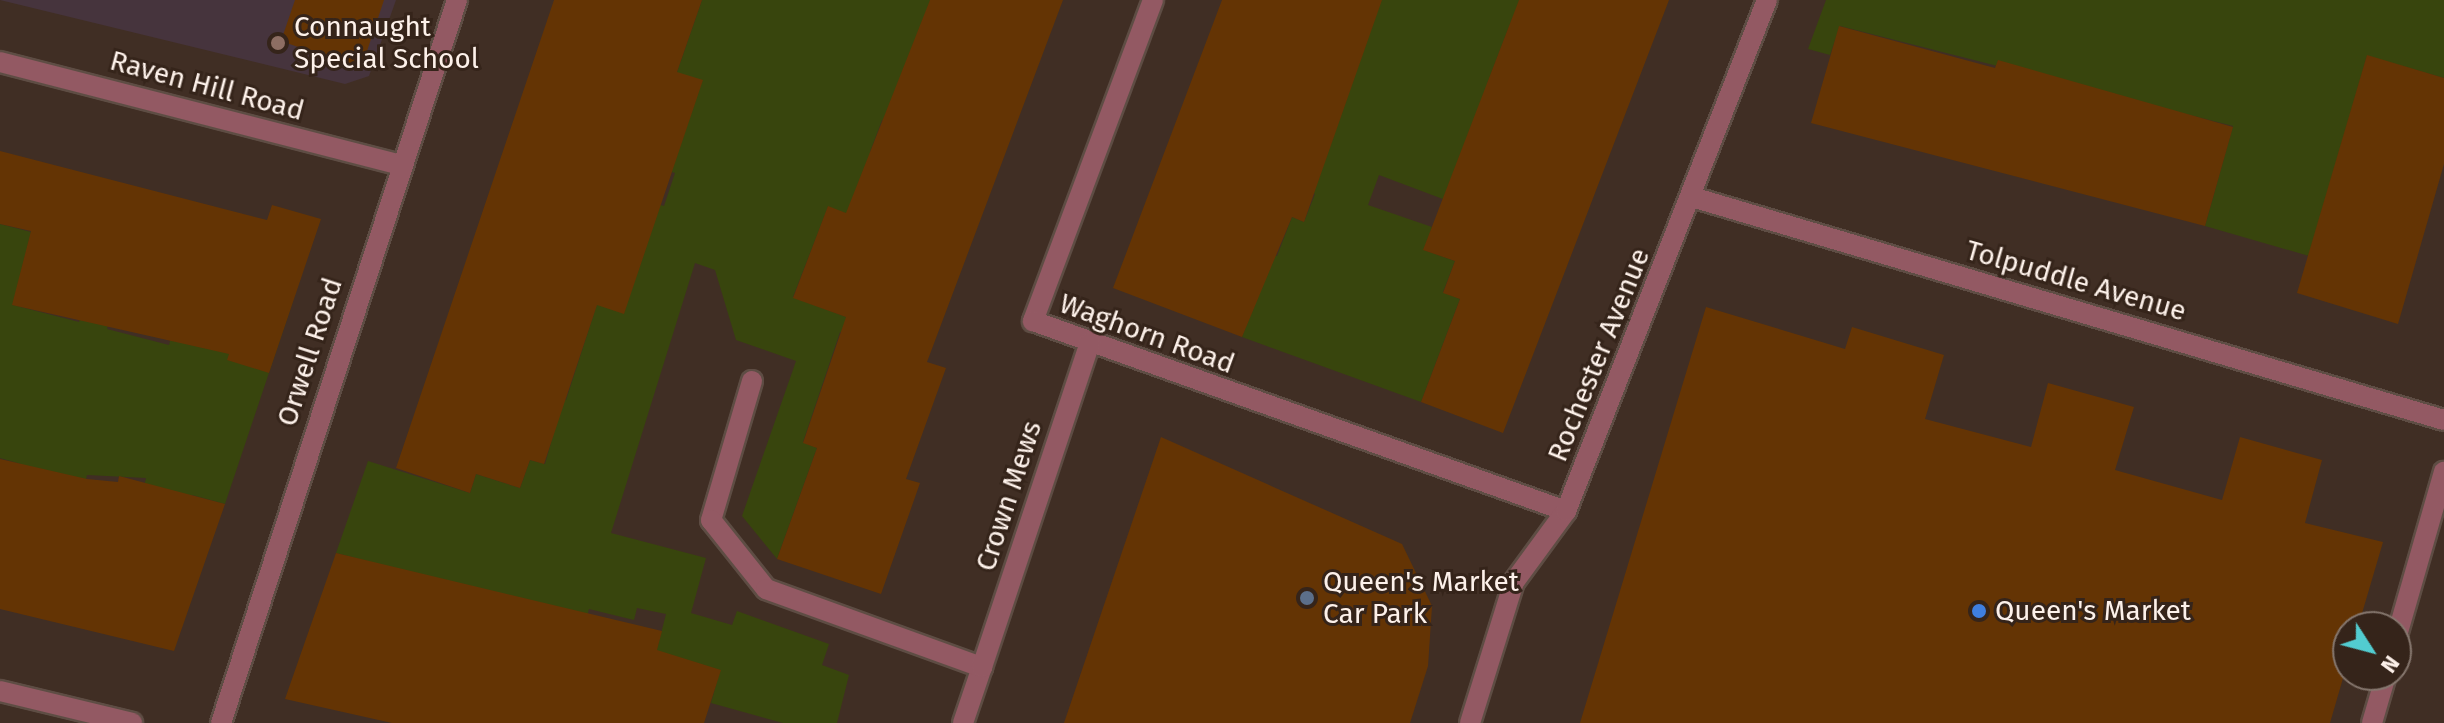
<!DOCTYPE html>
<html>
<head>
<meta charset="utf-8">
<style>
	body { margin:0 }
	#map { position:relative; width:2444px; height:723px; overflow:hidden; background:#402e24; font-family:"Fira Sans",sans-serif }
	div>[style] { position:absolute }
	.education>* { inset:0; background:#46343d }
	.green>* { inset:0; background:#38450d }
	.building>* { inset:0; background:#643404 }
	.roads { filter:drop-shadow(2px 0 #5e4d44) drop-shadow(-2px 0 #5e4d44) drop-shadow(0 2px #5e4d44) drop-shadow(0 -2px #5e4d44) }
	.service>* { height:20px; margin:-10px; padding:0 10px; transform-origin:10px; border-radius:10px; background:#935963 }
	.minor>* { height:20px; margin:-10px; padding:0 10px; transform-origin:10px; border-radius:10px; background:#935963 }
	.dots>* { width:22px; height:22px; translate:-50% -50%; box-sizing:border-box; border:4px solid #35241a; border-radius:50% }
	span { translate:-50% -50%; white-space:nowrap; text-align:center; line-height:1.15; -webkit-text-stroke:6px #35241a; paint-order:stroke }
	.poi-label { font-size:28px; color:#fdf1ea }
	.left { translate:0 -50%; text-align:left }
	.street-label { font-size:28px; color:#fdf1ea }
	.north { position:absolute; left:2332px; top:611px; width:80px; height:80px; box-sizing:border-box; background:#35241a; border:2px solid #85766d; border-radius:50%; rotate:126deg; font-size:22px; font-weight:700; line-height:32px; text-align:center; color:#fdf1ea }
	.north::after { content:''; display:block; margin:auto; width:28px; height:36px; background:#52ccd0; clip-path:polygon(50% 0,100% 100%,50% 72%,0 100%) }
</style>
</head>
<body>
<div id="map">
	<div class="education">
		<div style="clip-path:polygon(0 0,396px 0,369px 76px,345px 84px)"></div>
	</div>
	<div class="green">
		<div style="clip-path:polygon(702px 0,935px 0,929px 137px,882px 120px,870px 152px,894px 230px,828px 207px,793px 297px,931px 349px,840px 332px,803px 442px,817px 448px,777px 559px,742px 516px,796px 361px,736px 340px,715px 270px,695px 263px,611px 533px,706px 558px,691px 613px,732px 625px,737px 611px,829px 644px,822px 665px,849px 675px,837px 723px,783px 723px,711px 703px,720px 670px,648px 684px,666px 614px,637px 608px,634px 620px,589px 609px,571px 676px,371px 562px,336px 553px,368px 461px,470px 493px,476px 474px,520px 488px,530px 460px,545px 464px,554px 432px,505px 380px,566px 400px,632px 196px,664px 206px,675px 173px,663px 169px,677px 72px)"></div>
		<div style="clip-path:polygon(1310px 0,1568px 0,1512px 19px,1487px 84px,1504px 222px,1379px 175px,1368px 205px,1432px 227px,1424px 250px,1455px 261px,1443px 292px,1460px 299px,1421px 402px,1242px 337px,1258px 294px,1221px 235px,1277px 256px,1292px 217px,1304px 222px,1315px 194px,1249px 169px)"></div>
		<div style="clip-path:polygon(1826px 0,2444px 0,2444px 78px,2367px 56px,2309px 256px,2205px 226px,2233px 126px,1840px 26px,1830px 55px,1808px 49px)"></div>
		<div style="clip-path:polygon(0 224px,31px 232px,13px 305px,79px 322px,98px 247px,126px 255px,107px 329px,169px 345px,188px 272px,293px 301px,225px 504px,192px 495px,126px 562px,146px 478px,87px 475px,69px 549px,21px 464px,0 458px)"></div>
	</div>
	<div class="building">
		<div style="clip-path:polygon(295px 0,384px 0,361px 69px,281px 41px)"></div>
		<div style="clip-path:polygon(554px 0,702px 0,677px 72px,703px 80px,624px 314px,597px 305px,544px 464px,530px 460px,520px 488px,476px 474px,470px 493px,396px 468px)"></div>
		<div style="clip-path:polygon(930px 0,1063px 0,927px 362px,946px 368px,906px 479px,920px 483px,881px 594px,777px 559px,817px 448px,803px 443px,846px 317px,793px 298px,828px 206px,846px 213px)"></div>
		<div style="clip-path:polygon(1222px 0,1382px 0,1304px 222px,1292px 217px,1242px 337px,1113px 288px)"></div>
		<div style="clip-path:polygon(1519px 0,1669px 0,1503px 433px,1421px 402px,1460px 299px,1443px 293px,1455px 261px,1423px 250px)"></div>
		<div style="clip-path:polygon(1839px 26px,1995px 68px,1998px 60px,2233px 127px,2205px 226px,1811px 123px)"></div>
		<div style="clip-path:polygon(2367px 55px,2444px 78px,2444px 164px,2398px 324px,2297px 293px)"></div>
		<div style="clip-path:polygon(0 151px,267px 220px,272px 205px,321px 219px,269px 373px,227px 360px,229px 354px,12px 305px,31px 231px,0 224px)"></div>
		<div style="clip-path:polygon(1706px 307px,1845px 349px,1852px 327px,1944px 355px,1925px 419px,2031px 447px,2048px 383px,2134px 407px,2115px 470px,2222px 500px,2240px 437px,2322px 460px,2305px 523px,2383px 542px,2358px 627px,2348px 627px,2348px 661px,2330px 723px,1580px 723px)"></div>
		<div style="clip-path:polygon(1161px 437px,1402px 544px,1432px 606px,1428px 666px,1410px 723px,1064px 723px)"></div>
		<div style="clip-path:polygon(0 459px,87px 479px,118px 482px,119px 476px,225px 504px,174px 651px,0 609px)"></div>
		<div style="clip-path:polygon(336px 553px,662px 631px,657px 650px,721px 670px,704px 723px,392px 723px,285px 699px)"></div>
	</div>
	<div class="roads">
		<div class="service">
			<div style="left:752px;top:381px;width:145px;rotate:106.4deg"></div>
			<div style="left:711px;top:520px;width:88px;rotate:51.4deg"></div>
			<div style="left:963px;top:723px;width:59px;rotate:-71.3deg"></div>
		</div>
		<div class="minor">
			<div style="left:1153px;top:0;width:343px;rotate:110.5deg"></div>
			<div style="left:1033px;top:321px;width:566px;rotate:19.62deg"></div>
			<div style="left:0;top:62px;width:413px;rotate:14.4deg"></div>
			<div style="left:1692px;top:197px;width:784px;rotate:16.52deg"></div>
			<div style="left:766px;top:589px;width:230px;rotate:19.9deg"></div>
			<div style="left:982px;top:667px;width:342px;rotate:-71.6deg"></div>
			<div style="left:2396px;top:639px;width:174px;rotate:-74deg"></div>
			<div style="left:0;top:691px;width:136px;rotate:13.6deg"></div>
			<div style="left:221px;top:723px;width:761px;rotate:-71.92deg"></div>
			<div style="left:1470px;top:723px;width:148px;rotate:-72.7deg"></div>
			<div style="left:1514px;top:582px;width:88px;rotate:-53.8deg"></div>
			<div style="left:1566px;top:511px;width:549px;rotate:-68.53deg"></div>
			<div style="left:2372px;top:723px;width:50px;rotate:-73.7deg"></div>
		</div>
	</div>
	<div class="dots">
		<div style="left:278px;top:43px;background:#8d6e63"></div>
		<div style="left:1307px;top:598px;background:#5c6f8a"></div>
		<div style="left:1979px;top:611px;background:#3f7fe0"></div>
	</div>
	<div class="poi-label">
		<span class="left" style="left:294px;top:43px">Connaught<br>Special School</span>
		<span class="left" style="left:1323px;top:598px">Queen's Market<br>Car Park</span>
		<span class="left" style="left:1995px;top:611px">Queen's Market</span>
	</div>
	<div class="street-label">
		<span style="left:207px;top:86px;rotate:15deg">Raven Hill Road</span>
		<span style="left:2076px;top:281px;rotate:16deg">Tolpuddle Avenue</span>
		<span style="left:1147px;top:334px;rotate:20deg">Waghorn Road</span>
		<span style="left:310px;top:352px;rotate:-72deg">Orwell Road</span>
		<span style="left:1599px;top:355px;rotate:-68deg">Rochester Avenue</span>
		<span style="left:1009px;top:496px;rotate:-72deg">Crown Mews</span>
	</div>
	<div class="north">N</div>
</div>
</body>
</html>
